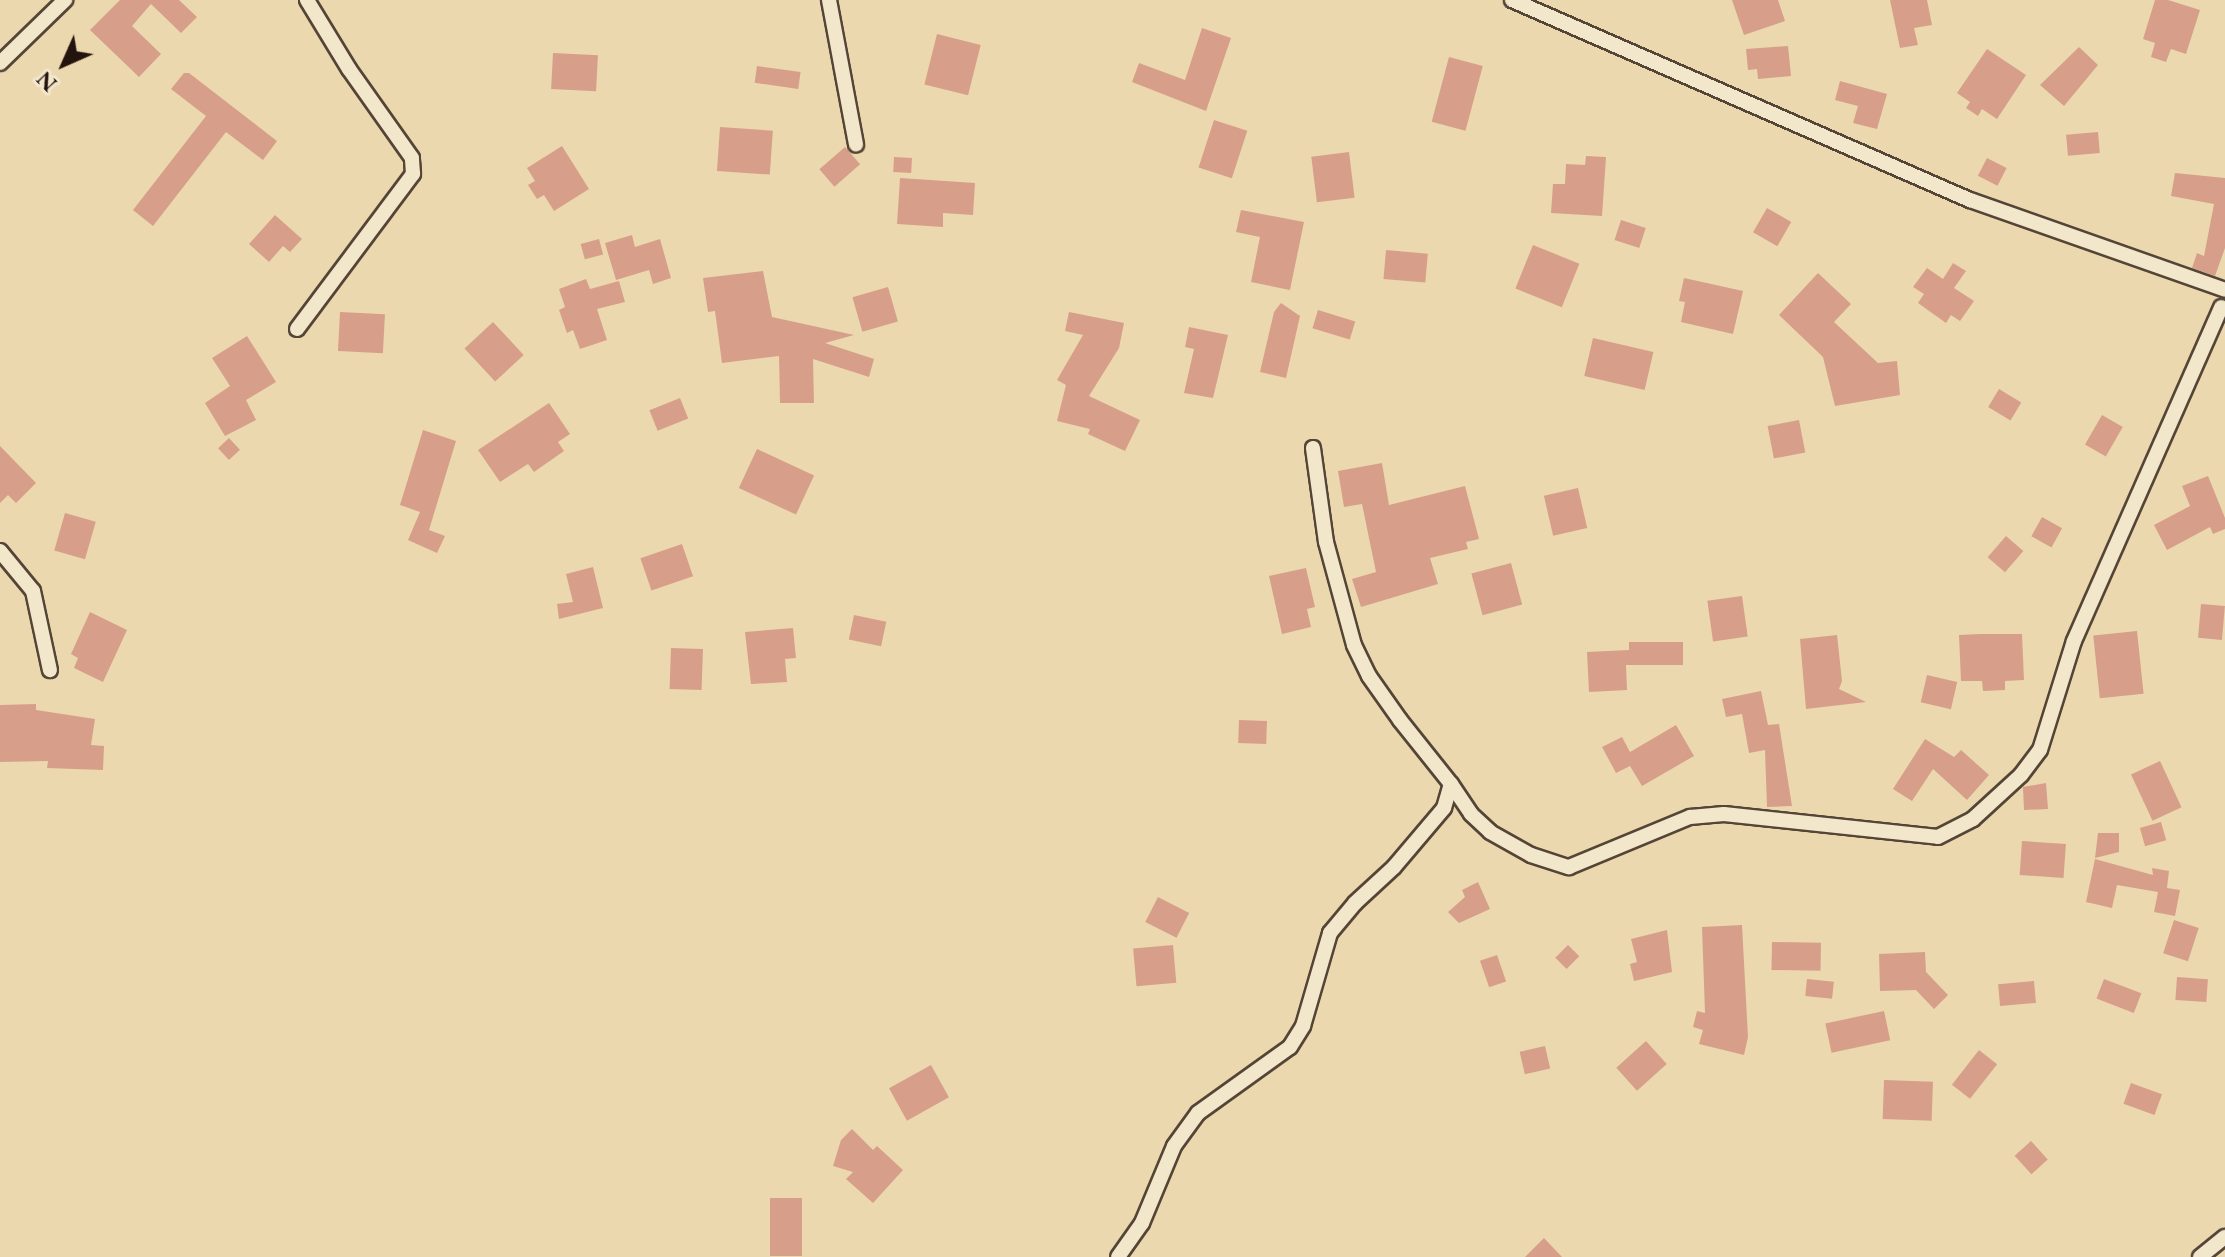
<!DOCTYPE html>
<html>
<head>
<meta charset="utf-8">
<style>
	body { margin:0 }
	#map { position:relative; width:2225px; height:1257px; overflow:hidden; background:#ebd8af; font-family:"EB Garamond",serif }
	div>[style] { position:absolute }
	.building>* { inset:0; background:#d79f89; transform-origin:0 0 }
	.roads { filter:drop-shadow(2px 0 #554536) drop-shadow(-2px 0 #554536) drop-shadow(0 2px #554536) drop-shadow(0 -2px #554536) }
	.minor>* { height:14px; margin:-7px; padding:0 7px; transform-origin:7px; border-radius:7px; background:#f2e6cb }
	span { translate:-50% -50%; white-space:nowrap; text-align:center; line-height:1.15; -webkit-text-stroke:7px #f2e6cb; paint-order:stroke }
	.north { position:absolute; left:24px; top:24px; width:80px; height:80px; -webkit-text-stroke:6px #f2e6cb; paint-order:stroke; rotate:225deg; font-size:22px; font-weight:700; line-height:32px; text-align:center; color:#23140e }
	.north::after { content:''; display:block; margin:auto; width:28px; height:36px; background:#23140e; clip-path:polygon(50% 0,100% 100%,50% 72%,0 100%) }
</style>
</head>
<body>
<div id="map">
	<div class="building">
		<div style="clip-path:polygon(120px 0,179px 0,197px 17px,181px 33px,151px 4px,132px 26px,161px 54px,139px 77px,90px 30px)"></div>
		<div style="clip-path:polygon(1732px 0,1778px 0,1785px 21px,1744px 35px)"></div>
		<div style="clip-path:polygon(1890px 0,1927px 0,1932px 25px,1914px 28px,1918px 45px,1900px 48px)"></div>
		<div style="clip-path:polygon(2155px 0,2168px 0,2200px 10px,2186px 54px,2171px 49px,2166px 62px,2151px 57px,2155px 43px,2143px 39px)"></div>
		<div style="clip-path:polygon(1202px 28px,1231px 38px,1206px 111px,1132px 82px,1139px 63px,1185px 80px)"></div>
		<div style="left:937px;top:34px;width:45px;height:52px;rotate:14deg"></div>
		<div style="clip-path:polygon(1788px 46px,1791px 76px,1758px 79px,1757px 69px,1748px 70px,1746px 49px)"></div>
		<div style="clip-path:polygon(2079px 47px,2098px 65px,2064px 106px,2040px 85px)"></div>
		<div style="clip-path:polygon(1987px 49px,2026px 75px,1997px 119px,1982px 109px,1978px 116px,1966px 108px,1970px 102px,1957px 93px)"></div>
		<div style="left:553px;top:53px;width:45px;height:36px;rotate:3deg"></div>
		<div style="left:1449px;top:57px;width:35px;height:67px;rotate:15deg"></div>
		<div style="left:757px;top:66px;width:44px;height:17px;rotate:8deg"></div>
		<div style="clip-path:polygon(184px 73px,189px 73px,277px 141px,263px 160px,226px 132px,153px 226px,133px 210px,206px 116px,171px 89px)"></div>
		<div style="clip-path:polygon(1840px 81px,1887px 94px,1877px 129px,1853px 123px,1858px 106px,1835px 100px)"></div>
		<div style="left:1214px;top:120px;width:35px;height:50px;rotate:18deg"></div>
		<div style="left:720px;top:127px;width:53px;height:44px;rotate:4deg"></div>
		<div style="left:2098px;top:132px;width:21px;height:32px;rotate:85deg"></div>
		<div style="clip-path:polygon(562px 146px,589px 189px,554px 211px,544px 195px,537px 199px,528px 185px,535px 181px,527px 168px)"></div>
		<div style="left:845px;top:147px;width:23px;height:34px;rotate:49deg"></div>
		<div style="left:1349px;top:152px;width:46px;height:38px;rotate:83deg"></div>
		<div style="clip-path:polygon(1586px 156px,1606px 157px,1602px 216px,1551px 213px,1553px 184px,1565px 184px,1566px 164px,1585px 165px)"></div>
		<div style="left:894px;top:157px;width:18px;height:15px;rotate:3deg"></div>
		<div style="left:1987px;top:158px;width:22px;height:20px;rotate:27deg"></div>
		<div style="clip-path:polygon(2175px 173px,2225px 178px,2225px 248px,2215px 276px,2192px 268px,2197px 253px,2204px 256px,2214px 204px,2171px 196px)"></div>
		<div style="clip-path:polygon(900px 178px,975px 183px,973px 215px,943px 213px,943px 227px,897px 224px)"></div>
		<div style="left:1767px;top:208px;width:28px;height:28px;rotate:30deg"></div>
		<div style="clip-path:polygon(1241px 210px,1304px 222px,1290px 290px,1251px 282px,1260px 237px,1236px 232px)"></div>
		<div style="clip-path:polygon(275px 215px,302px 239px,290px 252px,283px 246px,269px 262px,249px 244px)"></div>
		<div style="left:1621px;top:220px;width:26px;height:21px;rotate:18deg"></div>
		<div style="clip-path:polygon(632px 235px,635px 247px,660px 239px,671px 278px,653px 284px,649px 270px,616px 280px,605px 243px)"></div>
		<div style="left:599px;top:239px;width:16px;height:19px;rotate:75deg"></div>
		<div style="left:1533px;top:245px;width:50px;height:47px;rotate:22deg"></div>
		<div style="left:1386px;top:250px;width:42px;height:29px;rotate:5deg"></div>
		<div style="clip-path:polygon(1953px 263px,1966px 271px,1954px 288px,1974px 301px,1960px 321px,1951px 315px,1946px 323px,1918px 303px,1924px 294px,1913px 287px,1927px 268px,1943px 279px)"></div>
		<div style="clip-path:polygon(763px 271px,772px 317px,854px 335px,825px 343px,874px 359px,869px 377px,813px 359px,814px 403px,780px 403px,779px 356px,722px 363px,715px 311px,708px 312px,703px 278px)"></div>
		<div style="clip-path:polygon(1818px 273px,1851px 304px,1834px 322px,1878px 363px,1897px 361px,1900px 395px,1835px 406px,1823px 357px,1779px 315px)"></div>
		<div style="clip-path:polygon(1684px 278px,1743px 291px,1733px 334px,1681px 322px,1685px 302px,1679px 301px)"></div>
		<div style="clip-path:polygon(586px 279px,590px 289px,619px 281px,625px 302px,597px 309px,607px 340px,580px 349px,573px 330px,567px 333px,559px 310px,565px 307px,559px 289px)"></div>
		<div style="left:888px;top:287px;width:36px;height:37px;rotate:74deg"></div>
		<div style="clip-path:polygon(1281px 303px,1300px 316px,1286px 378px,1260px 372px,1274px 312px)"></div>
		<div style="left:1318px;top:310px;width:39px;height:19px;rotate:17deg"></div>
		<div style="left:340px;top:312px;width:45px;height:39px;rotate:3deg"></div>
		<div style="clip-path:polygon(1069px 312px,1124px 323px,1119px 348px,1089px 396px,1140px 420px,1125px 451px,1088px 434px,1090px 429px,1057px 421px,1066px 385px,1057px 380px,1083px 335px,1065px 331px)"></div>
		<div style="left:493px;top:322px;width:45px;height:39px;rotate:47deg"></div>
		<div style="clip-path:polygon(1189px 327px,1228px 335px,1213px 398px,1184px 393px,1194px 349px,1185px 347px)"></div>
		<div style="clip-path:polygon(247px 336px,276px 382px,246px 400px,256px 420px,225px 436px,205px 403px,230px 386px,212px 358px)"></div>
		<div style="left:1593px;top:338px;width:62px;height:39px;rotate:13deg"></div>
		<div style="left:1999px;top:389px;width:26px;height:21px;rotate:31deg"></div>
		<div style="left:680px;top:398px;width:22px;height:33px;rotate:68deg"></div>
		<div style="clip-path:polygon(549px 403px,570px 434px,558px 442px,564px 451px,534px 472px,528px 464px,500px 482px,478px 450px)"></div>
		<div style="left:2102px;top:415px;width:24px;height:34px;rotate:30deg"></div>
		<div style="left:1799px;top:420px;width:33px;height:32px;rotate:79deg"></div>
		<div style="clip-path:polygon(423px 430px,456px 441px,429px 530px,445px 536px,437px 553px,408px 540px,420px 512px,400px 505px)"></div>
		<div style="left:229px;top:438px;width:16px;height:15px;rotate:47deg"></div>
		<div style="clip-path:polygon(0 446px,36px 483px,16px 503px,8px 495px,0 503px)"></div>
		<div style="left:757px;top:449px;width:63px;height:43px;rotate:25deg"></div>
		<div style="clip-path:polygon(1382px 463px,1389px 505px,1465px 486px,1479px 539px,1466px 542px,1468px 549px,1430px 558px,1438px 584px,1361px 607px,1352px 579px,1376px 572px,1362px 504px,1344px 507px,1338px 471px)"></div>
		<div style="clip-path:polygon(2208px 476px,2225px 518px,2225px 529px,2213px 534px,2210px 527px,2167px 550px,2154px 525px,2190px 506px,2182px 486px)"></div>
		<div style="left:1578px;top:488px;width:41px;height:35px;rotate:77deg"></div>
		<div style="left:65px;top:513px;width:32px;height:39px;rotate:16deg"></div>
		<div style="left:2042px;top:517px;width:23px;height:22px;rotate:29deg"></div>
		<div style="left:2006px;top:536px;width:23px;height:28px;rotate:41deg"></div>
		<div style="left:682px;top:544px;width:34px;height:44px;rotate:71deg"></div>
		<div style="left:1511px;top:563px;width:43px;height:41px;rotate:75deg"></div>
		<div style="clip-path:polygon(593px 567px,603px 608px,559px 619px,557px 604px,573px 602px,566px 574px)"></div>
		<div style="clip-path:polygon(1306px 568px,1315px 607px,1307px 609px,1311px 627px,1282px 634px,1269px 576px)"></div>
		<div style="left:1742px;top:596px;width:41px;height:35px;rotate:82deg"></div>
		<div style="left:2201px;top:604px;width:24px;height:34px;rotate:5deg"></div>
		<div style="clip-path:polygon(90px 612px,127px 630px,103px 682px,74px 668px,78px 658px,71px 654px)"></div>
		<div style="left:854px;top:615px;width:33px;height:25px;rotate:12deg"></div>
		<div style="clip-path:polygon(793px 628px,796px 658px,785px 659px,787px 682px,751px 684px,745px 632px)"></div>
		<div style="left:2137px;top:631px;width:63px;height:44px;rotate:84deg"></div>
		<div style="clip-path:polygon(1980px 634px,2022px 634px,2024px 680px,2005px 681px,2005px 690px,1983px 691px,1982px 681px,1961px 681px,1959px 635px)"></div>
		<div style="clip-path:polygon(1837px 635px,1842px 681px,1839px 689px,1866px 702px,1806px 709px,1800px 639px)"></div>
		<div style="clip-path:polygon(1629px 642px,1683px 642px,1683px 665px,1626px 665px,1627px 690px,1589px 692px,1587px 652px,1629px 650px)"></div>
		<div style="left:671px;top:648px;width:32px;height:41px;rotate:2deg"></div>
		<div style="left:1927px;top:675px;width:31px;height:28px;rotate:13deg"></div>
		<div style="clip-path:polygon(1761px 691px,1768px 725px,1779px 724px,1792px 806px,1767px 807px,1765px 750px,1749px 753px,1742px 714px,1726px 717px,1722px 699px)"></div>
		<div style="clip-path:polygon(36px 704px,36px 710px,95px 719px,91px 745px,104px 746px,103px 770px,47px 768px,48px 761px,0 762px,0 705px)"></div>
		<div style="left:1239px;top:720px;width:28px;height:23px;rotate:2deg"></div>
		<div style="clip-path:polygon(1676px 725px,1694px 756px,1642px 786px,1630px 766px,1616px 773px,1602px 747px,1622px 737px,1630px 752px)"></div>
		<div style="clip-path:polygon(1925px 739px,1954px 757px,1961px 750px,1989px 775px,1967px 800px,1933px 769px,1912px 801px,1893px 789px)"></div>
		<div style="left:2160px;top:761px;width:51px;height:32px;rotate:65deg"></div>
		<div style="clip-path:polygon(2046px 783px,2048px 809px,2024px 810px,2023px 787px)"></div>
		<div style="left:2161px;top:822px;width:19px;height:22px;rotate:74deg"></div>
		<div style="clip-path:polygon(2098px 833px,2119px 833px,2119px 852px,2095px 858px)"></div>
		<div style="left:2022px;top:841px;width:44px;height:34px;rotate:4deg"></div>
		<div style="clip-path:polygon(2095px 859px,2153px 875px,2152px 868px,2169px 871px,2167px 888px,2180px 890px,2175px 916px,2154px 912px,2158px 892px,2117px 885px,2112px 908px,2086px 902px)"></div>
		<div style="clip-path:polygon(1478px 882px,1490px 909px,1459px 923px,1448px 912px,1465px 897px,1462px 890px)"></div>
		<div style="left:1158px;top:897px;width:35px;height:28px;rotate:27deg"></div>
		<div style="left:2174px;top:920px;width:26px;height:35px;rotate:18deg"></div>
		<div style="clip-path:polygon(1742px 925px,1748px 1037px,1744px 1055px,1699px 1044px,1703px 1030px,1693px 1027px,1697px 1011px,1705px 1013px,1702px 927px)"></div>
		<div style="clip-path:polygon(1667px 930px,1672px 972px,1634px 981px,1630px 964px,1637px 962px,1631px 939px)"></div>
		<div style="left:1772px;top:942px;width:49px;height:28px;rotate:1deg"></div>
		<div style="left:1173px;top:945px;width:38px;height:40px;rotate:85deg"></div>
		<div style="left:1568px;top:945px;width:16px;height:18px;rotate:45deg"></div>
		<div style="clip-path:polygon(1925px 952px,1926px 972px,1948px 995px,1934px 1009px,1916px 990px,1880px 991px,1879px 954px)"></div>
		<div style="left:1497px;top:955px;width:28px;height:18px;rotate:71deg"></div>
		<div style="left:2177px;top:977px;width:31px;height:23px;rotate:4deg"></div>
		<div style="left:1807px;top:979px;width:27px;height:17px;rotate:6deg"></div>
		<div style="left:2104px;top:979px;width:40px;height:21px;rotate:21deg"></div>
		<div style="left:2034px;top:981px;width:22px;height:36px;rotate:85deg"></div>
		<div style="left:1884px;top:1011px;width:30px;height:60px;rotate:78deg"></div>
		<div style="left:1646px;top:1041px;width:31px;height:40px;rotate:48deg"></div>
		<div style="left:1545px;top:1046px;width:23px;height:26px;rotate:77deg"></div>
		<div style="left:1979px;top:1050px;width:23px;height:44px;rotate:38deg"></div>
		<div style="left:931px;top:1065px;width:37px;height:48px;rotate:61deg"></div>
		<div style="left:1884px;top:1080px;width:49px;height:39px;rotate:2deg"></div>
		<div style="left:2131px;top:1083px;width:33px;height:22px;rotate:20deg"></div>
		<div style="clip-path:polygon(852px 1129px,873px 1150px,877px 1146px,903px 1170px,873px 1203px,846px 1179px,853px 1172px,833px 1166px,841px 1140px)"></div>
		<div style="left:2031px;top:1141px;width:25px;height:22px;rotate:48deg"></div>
		<div style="left:770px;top:1198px;width:32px;height:58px"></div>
		<div style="clip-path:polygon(1544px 1238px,1562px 1257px,1525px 1257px)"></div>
	</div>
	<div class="roads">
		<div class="minor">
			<div style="left:829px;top:0;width:147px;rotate:79.4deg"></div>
			<div style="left:1512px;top:0;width:500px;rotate:23.6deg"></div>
			<div style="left:1970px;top:200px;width:270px;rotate:19.4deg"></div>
			<div style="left:0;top:63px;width:91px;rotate:-44.1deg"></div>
			<div style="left:297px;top:329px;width:194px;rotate:-53.2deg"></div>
			<div style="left:413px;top:174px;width:16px;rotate:-94deg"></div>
			<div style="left:412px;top:158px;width:109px;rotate:-125.3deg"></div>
			<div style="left:349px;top:69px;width:81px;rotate:-121.3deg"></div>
			<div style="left:0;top:551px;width:52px;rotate:50.5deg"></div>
			<div style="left:33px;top:591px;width:81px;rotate:77.9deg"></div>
			<div style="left:1451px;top:784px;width:36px;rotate:56deg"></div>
			<div style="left:1471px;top:814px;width:26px;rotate:43deg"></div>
			<div style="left:1490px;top:832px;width:47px;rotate:29.3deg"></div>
			<div style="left:1531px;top:855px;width:40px;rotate:18deg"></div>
			<div style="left:1569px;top:867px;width:131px;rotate:-22.5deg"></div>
			<div style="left:1690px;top:817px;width:34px;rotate:-5deg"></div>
			<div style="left:1724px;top:814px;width:215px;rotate:6.1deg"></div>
			<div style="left:1938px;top:837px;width:39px;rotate:-27deg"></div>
			<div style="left:1973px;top:819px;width:65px;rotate:-42.5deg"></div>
			<div style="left:2021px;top:775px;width:31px;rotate:-53deg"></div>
			<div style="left:2040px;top:750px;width:114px;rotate:-72.7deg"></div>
			<div style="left:2074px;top:641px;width:365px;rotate:-66.2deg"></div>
			<div style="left:1118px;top:1257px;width:42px;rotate:-54.8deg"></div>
			<div style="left:1142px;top:1223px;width:83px;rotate:-67.4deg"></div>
			<div style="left:1174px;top:1146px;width:41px;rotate:-54deg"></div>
			<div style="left:1198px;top:1113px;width:113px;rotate:-35.7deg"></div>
			<div style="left:1290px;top:1047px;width:25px;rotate:-58deg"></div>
			<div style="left:1303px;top:1026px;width:97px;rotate:-73.8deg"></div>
			<div style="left:1330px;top:933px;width:39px;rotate:-50deg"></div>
			<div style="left:1355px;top:903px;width:53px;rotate:-42.7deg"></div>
			<div style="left:1394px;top:867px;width:77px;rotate:-49.7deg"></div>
			<div style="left:1444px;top:808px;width:25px;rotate:-74deg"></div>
			<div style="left:1451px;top:784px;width:82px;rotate:-128.6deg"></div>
			<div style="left:1400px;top:720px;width:54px;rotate:-125.2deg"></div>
			<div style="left:1369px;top:676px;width:34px;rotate:-116deg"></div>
			<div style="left:1354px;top:645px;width:107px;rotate:-105.2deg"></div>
			<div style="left:1326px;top:542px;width:95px;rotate:-97.9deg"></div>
			<div style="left:2200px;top:1257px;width:32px;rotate:-39deg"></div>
		</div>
	</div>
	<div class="north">N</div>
</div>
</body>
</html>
